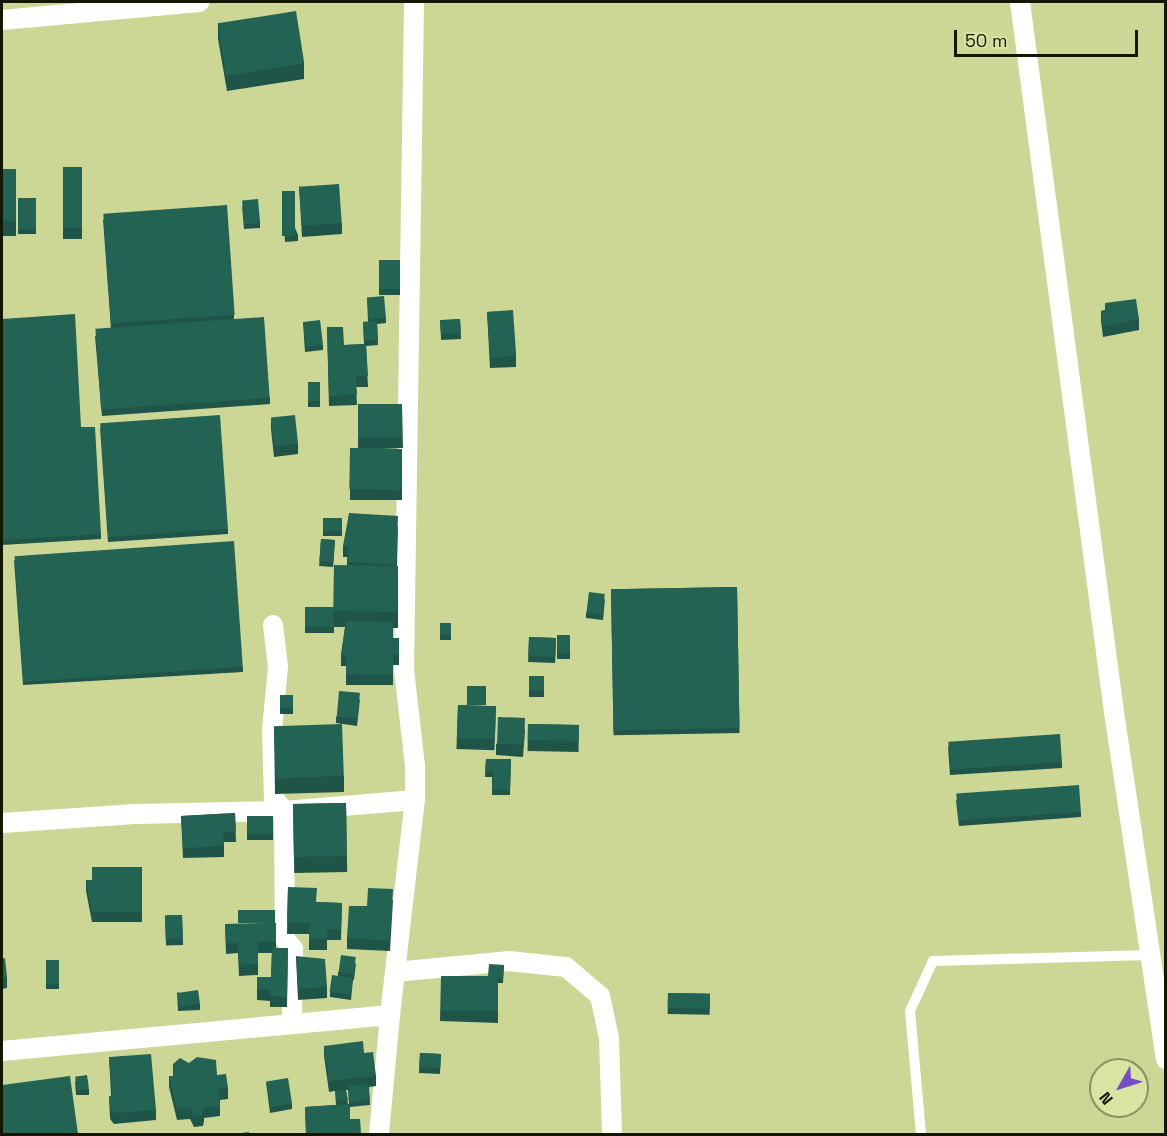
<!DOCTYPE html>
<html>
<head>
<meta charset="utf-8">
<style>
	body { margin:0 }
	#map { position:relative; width:1167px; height:1136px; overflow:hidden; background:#cdd795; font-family:"Space Grotesk",sans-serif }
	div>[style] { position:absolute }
	.lane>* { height:10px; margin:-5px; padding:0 5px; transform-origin:5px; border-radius:5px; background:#fff }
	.street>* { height:20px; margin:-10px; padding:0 10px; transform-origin:10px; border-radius:10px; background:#fff }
	.wall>* { inset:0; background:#1e5548; transform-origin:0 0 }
	.shaded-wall>* { inset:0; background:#18453b }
	.building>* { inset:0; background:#236354; transform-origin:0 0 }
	span { translate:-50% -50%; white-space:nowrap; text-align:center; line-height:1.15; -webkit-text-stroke:6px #dae4a2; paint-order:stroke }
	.frame { position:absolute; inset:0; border:3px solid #141700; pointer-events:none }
	.north { position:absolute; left:1089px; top:1058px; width:60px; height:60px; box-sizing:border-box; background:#dae4a2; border:2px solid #8b9261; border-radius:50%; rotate:231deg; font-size:16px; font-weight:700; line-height:24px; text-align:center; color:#141700 }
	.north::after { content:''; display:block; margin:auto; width:21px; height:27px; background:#764cc5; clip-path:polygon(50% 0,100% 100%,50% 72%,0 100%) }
	.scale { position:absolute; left:954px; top:30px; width:184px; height:27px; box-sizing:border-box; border:3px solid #141700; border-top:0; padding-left:8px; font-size:18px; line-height:21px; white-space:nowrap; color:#141700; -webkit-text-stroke:4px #dae4a2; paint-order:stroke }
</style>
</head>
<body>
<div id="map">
	<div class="lane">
		<div style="left:921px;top:1134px;width:123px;rotate:-95.1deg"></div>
		<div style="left:910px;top:1011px;width:55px;rotate:-65.3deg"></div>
		<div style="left:933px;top:961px;width:216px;rotate:-1.6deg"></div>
	</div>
	<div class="street">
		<div style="left:1020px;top:2px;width:716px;rotate:82.46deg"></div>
		<div style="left:1114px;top:712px;width:351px;rotate:81.5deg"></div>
		<div style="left:2px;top:20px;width:198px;rotate:-5.2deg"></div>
		<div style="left:273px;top:625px;width:42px;rotate:83.2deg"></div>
		<div style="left:278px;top:667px;width:62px;rotate:95.5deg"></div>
		<div style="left:272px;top:729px;width:70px;rotate:88.4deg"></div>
		<div style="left:274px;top:799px;width:16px;rotate:50deg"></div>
		<div style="left:284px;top:811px;width:128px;rotate:89.6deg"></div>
		<div style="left:285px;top:939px;width:13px;rotate:51deg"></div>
		<div style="left:293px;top:949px;width:74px;rotate:90.8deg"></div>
		<div style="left:2px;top:823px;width:133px;rotate:-3.9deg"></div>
		<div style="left:135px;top:814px;width:149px;rotate:-1.2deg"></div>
		<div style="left:284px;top:811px;width:131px;rotate:-4.8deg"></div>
		<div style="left:395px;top:972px;width:115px;rotate:-5.5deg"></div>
		<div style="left:509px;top:961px;width:57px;rotate:6deg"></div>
		<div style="left:566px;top:967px;width:45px;rotate:40.5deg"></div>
		<div style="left:600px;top:996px;width:43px;rotate:77.9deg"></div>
		<div style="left:609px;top:1038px;width:96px;rotate:88.2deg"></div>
		<div style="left:2px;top:1051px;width:390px;rotate:-5.3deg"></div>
		<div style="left:390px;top:1015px;width:216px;rotate:-83.4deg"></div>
		<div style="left:415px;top:800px;width:34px;rotate:-90deg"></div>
		<div style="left:415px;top:766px;width:97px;rotate:-96.5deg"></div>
		<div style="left:404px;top:670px;width:668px;rotate:-89.14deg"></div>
		<div style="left:379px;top:1134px;width:120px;rotate:-84.7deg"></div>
	</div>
	<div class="wall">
		<div style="clip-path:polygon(218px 23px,304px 63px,304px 79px,227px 91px,218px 39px)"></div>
		<div style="left:63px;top:167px;width:19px;height:72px"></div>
		<div style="left:2px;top:169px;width:14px;height:67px"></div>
		<div style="clip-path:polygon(299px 186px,342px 223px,342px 234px,302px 237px)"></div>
		<div style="clip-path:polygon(282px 197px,298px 235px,298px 241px,285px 242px)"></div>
		<div style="left:18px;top:198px;width:18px;height:36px"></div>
		<div style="clip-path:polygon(242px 206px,260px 223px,260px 228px,244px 229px)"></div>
		<div style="clip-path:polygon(103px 219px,234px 315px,234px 320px,270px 398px,270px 404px,102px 416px,95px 336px,161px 325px,111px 329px)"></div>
		<div style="left:379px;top:260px;width:21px;height:35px"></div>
		<div style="clip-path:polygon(367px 297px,386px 318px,386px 323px,377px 324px,378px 345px,366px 346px,368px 387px,356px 387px,357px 405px,329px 406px,327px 327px,344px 345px,364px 344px,363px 322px,368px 322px)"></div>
		<div style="clip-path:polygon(1105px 303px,1139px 319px,1139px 330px,1103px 337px,1101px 321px,1101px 311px,1105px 310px)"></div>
		<div style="clip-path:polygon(487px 312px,516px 356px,516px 367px,490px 368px)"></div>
		<div style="clip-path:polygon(2px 319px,101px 534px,101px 539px,2px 545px)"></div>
		<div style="left:460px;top:319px;width:20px;height:20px;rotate:87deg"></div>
		<div style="clip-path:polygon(303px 322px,323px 345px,323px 350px,305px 352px)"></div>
		<div style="left:308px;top:382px;width:12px;height:25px"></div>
		<div style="clip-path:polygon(358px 404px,402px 404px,403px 448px,379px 448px,402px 449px,402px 500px,350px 500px,350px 448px,358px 448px)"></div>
		<div style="clip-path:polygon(271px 418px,298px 444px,298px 454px,274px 457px,271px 429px)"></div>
		<div style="clip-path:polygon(100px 427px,228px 529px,228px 534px,108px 542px)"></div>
		<div style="left:323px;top:518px;width:19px;height:18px"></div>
		<div style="clip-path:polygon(398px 526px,397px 566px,398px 566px,398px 628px,393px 628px,393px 638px,399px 638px,399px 665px,393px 665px,393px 685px,346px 685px,346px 666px,341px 666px,341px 655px,345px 627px,334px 627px,334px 611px,347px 565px,347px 557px,343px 557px,343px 546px)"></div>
		<div style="left:321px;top:539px;width:14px;height:27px;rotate:4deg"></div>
		<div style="clip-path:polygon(14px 560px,243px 667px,243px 672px,23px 685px)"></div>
		<div style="left:737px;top:587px;width:146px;height:126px;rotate:89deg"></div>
		<div style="clip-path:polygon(605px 599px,603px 620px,586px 618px,586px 613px)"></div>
		<div style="left:305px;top:607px;width:29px;height:26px"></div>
		<div style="left:440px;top:623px;width:11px;height:17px"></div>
		<div style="left:557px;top:635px;width:13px;height:24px"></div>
		<div style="left:529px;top:637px;width:27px;height:25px;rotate:2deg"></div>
		<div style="left:529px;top:676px;width:15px;height:21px"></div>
		<div style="left:280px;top:695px;width:13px;height:19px"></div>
		<div style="clip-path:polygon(360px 699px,357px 726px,336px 723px,336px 717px)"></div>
		<div style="left:458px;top:705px;width:38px;height:44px;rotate:2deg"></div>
		<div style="left:528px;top:724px;width:51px;height:27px;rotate:1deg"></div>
		<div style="clip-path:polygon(274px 726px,344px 776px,344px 792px,275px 794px)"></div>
		<div style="clip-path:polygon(525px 729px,523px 757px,496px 755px,496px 744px)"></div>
		<div style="clip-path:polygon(948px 747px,1062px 762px,1062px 768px,950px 775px)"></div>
		<div style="clip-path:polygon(486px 759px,511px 759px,510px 795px,492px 795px,492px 777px,485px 777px)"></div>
		<div style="clip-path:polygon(956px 800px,1081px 812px,1081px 817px,959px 826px)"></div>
		<div style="left:346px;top:803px;width:69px;height:53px;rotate:89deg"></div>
		<div style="clip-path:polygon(235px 813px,236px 842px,224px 842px,224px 857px,183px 858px,181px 816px)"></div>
		<div style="left:247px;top:816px;width:26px;height:24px"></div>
		<div style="clip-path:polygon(142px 867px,142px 922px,92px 922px,86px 891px,86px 880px,92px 880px)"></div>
		<div style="clip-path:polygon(288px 887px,316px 902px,342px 903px,341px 940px,327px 940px,327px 950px,309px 950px,309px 934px,287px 934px)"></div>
		<div style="clip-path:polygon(393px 900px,390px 951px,347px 949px,347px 938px,367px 906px)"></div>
		<div style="left:182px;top:915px;width:30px;height:17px;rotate:88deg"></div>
		<div style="clip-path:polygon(276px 923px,276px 948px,288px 948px,287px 1007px,270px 1007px,270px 1001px,257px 1000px,257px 977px,271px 977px,272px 953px,258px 953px,258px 975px,239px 976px,238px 953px,226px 954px,225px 924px)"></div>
		<div style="clip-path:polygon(296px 956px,327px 987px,327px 998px,298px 1000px)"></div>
		<div style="clip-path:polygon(2px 959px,7px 978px,7px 988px,2px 989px)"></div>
		<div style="left:46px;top:960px;width:13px;height:29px"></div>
		<div style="clip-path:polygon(356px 963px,354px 980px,353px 980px,351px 1000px,330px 997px,330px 992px,338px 976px,338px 972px)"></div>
		<div style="clip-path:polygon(504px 965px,503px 983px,498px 983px,498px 1023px,440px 1021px,441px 976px,488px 976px)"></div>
		<div style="clip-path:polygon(177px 992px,200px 1004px,200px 1010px,178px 1011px)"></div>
		<div style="left:668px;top:993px;width:42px;height:21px;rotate:1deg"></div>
		<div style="clip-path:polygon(evenodd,324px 1046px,364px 1053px,376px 1076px,376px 1086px,369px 1087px,370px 1105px,350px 1107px,350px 1119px,361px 1133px,361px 1134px,306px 1134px,305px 1107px,336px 1105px,335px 1091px,329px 1092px,324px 1056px,324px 1046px,346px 1090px,348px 1090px,349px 1104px,348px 1104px,346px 1090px)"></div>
		<div style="left:420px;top:1053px;width:21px;height:20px;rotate:3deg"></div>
		<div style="clip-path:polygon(109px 1057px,156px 1110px,156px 1120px,114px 1124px,110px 1119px,109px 1096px,111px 1096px)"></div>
		<div style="clip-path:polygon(189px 1063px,217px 1075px,228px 1088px,228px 1099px,220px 1100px,220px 1116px,204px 1118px,203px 1126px,194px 1127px,190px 1119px,177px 1120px,169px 1087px,169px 1076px,173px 1076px,173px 1064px)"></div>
		<div style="clip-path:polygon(75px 1081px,89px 1089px,89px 1095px,76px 1095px)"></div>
		<div style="clip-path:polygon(266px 1082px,292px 1104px,292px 1109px,270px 1113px)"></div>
	</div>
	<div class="shaded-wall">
		<div style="clip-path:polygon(204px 1107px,204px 1118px,203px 1126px,203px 1115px)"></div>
	</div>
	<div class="building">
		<div style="left:296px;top:11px;width:53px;height:79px;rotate:81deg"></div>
		<div style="left:63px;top:167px;width:19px;height:61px"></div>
		<div style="left:2px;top:169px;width:14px;height:52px"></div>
		<div style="left:339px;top:184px;width:39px;height:40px;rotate:86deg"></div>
		<div style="left:282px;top:191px;width:13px;height:45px"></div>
		<div style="left:18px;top:198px;width:18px;height:31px"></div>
		<div style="left:258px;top:199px;width:24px;height:16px;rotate:85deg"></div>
		<div style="left:227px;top:205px;width:110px;height:124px;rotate:86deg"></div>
		<div style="left:379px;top:260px;width:21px;height:29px"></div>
		<div style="left:384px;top:296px;width:22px;height:17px;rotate:85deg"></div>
		<div style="clip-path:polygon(1136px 299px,1139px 319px,1103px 327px,1101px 311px,1106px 310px,1105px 303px)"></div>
		<div style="left:513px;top:310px;width:46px;height:26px;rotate:86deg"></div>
		<div style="clip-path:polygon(75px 314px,81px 427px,95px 427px,101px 534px,2px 540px,2px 319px)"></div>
		<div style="left:264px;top:317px;width:81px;height:169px;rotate:86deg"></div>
		<div style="left:460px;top:319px;width:14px;height:20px;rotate:86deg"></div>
		<div style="left:320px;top:320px;width:25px;height:17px;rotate:83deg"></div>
		<div style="left:377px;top:321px;width:19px;height:14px;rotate:87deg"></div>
		<div style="clip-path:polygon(327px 327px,343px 327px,344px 345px,366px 344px,368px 376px,356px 376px,357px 395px,329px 396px)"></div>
		<div style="left:308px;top:382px;width:12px;height:19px"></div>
		<div style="left:358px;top:404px;width:44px;height:34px"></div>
		<div style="left:220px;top:415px;width:114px;height:120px;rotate:86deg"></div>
		<div style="left:295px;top:415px;width:29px;height:24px;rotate:84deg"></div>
		<div style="left:350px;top:448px;width:52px;height:41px;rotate:1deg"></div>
		<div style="clip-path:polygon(349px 513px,398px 516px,396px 565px,347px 562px,348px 546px,343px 546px)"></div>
		<div style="left:323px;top:518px;width:19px;height:13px"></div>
		<div style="left:321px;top:539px;width:14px;height:22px;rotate:4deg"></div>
		<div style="left:234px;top:541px;width:126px;height:220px;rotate:86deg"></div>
		<div style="left:334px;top:565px;width:64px;height:46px;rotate:1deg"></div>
		<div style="left:737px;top:587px;width:141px;height:126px;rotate:89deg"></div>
		<div style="left:589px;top:592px;width:16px;height:21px;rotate:7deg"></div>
		<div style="left:305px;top:607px;width:29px;height:20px"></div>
		<div style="clip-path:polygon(346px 621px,393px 622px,393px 638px,399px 638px,399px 655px,393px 655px,393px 675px,346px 674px,346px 655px,341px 655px)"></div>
		<div style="left:440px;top:623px;width:11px;height:12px"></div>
		<div style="left:557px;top:635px;width:13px;height:18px"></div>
		<div style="left:529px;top:637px;width:27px;height:19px;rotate:2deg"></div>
		<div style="left:529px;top:676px;width:15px;height:15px"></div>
		<div style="left:467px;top:686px;width:19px;height:19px"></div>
		<div style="left:339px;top:691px;width:21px;height:26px;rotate:5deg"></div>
		<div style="left:280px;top:695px;width:13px;height:13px"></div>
		<div style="left:458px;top:705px;width:38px;height:33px;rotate:2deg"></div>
		<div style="left:498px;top:717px;width:27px;height:27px;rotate:2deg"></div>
		<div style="left:342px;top:724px;width:52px;height:68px;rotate:88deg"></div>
		<div style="left:528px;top:724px;width:51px;height:16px;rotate:1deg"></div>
		<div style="left:1060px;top:734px;width:28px;height:112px;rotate:86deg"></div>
		<div style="clip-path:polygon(486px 759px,511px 759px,510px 790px,492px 790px,493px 771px,485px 772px)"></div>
		<div style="left:1079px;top:785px;width:27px;height:123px;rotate:86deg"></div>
		<div style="left:346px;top:803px;width:53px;height:53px;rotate:89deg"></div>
		<div style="clip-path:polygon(235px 813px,236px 831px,223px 832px,224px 846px,183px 848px,181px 816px)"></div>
		<div style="left:247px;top:816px;width:26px;height:18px"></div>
		<div style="clip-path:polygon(92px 867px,142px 867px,142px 912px,92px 912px,86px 880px,92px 880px)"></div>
		<div style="clip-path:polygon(288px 887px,317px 888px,316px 902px,342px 903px,341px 930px,327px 929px,327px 939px,309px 939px,310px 923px,287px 923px)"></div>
		<div style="clip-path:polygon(368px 888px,393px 889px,390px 941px,347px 938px,349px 906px,367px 906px)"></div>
		<div style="left:238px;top:910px;width:37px;height:13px"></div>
		<div style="left:182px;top:915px;width:24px;height:17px;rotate:88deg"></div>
		<div style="clip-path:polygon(276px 923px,276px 942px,258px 942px,258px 964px,239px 965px,238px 943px,226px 943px,225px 924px)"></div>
		<div style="clip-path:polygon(272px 948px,288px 948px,287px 997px,270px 996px,270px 990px,257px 989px,257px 977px,271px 977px)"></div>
		<div style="left:341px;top:955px;width:15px;height:17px;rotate:8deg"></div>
		<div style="clip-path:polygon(296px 956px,325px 959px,327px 987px,298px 989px)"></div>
		<div style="clip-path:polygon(5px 958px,7px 978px,2px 978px,2px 959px)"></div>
		<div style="left:46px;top:960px;width:13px;height:24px"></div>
		<div style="clip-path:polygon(489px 964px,504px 965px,503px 978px,498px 978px,498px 976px,488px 976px)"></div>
		<div style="left:332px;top:975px;width:21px;height:17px;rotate:8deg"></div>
		<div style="left:441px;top:976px;width:57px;height:35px"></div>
		<div style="left:198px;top:990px;width:14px;height:21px;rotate:82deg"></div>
		<div style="left:668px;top:993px;width:42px;height:15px;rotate:1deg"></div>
		<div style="clip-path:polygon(363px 1041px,364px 1053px,373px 1052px,376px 1076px,329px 1081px,324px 1046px)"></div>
		<div style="left:420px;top:1053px;width:21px;height:14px;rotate:3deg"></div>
		<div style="clip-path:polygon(151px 1054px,156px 1110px,114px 1113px,110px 1108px,109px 1096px,112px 1096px,109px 1057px)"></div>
		<div style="clip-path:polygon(197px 1057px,216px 1060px,217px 1075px,226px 1074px,228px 1088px,218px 1089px,220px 1106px,204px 1107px,203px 1115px,194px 1116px,190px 1108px,177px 1109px,169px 1076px,174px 1076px,173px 1064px,180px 1058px,189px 1063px)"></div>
		<div style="left:87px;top:1075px;width:14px;height:12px;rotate:82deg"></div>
		<div style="clip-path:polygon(70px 1076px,78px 1134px,2px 1134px,2px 1085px)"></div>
		<div style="left:288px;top:1078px;width:26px;height:22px;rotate:81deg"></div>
		<div style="left:368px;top:1084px;width:16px;height:20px;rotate:83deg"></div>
		<div style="clip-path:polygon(346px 1090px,348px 1100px,337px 1101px,335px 1091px)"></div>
		<div style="clip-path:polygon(350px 1104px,350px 1119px,360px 1119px,361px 1133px,351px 1133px,351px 1134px,306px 1134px,305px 1107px)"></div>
		<div style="clip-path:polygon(249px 1132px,249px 1134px,235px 1134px)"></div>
	</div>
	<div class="frame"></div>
	<div class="north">N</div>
	<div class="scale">50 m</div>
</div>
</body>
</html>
